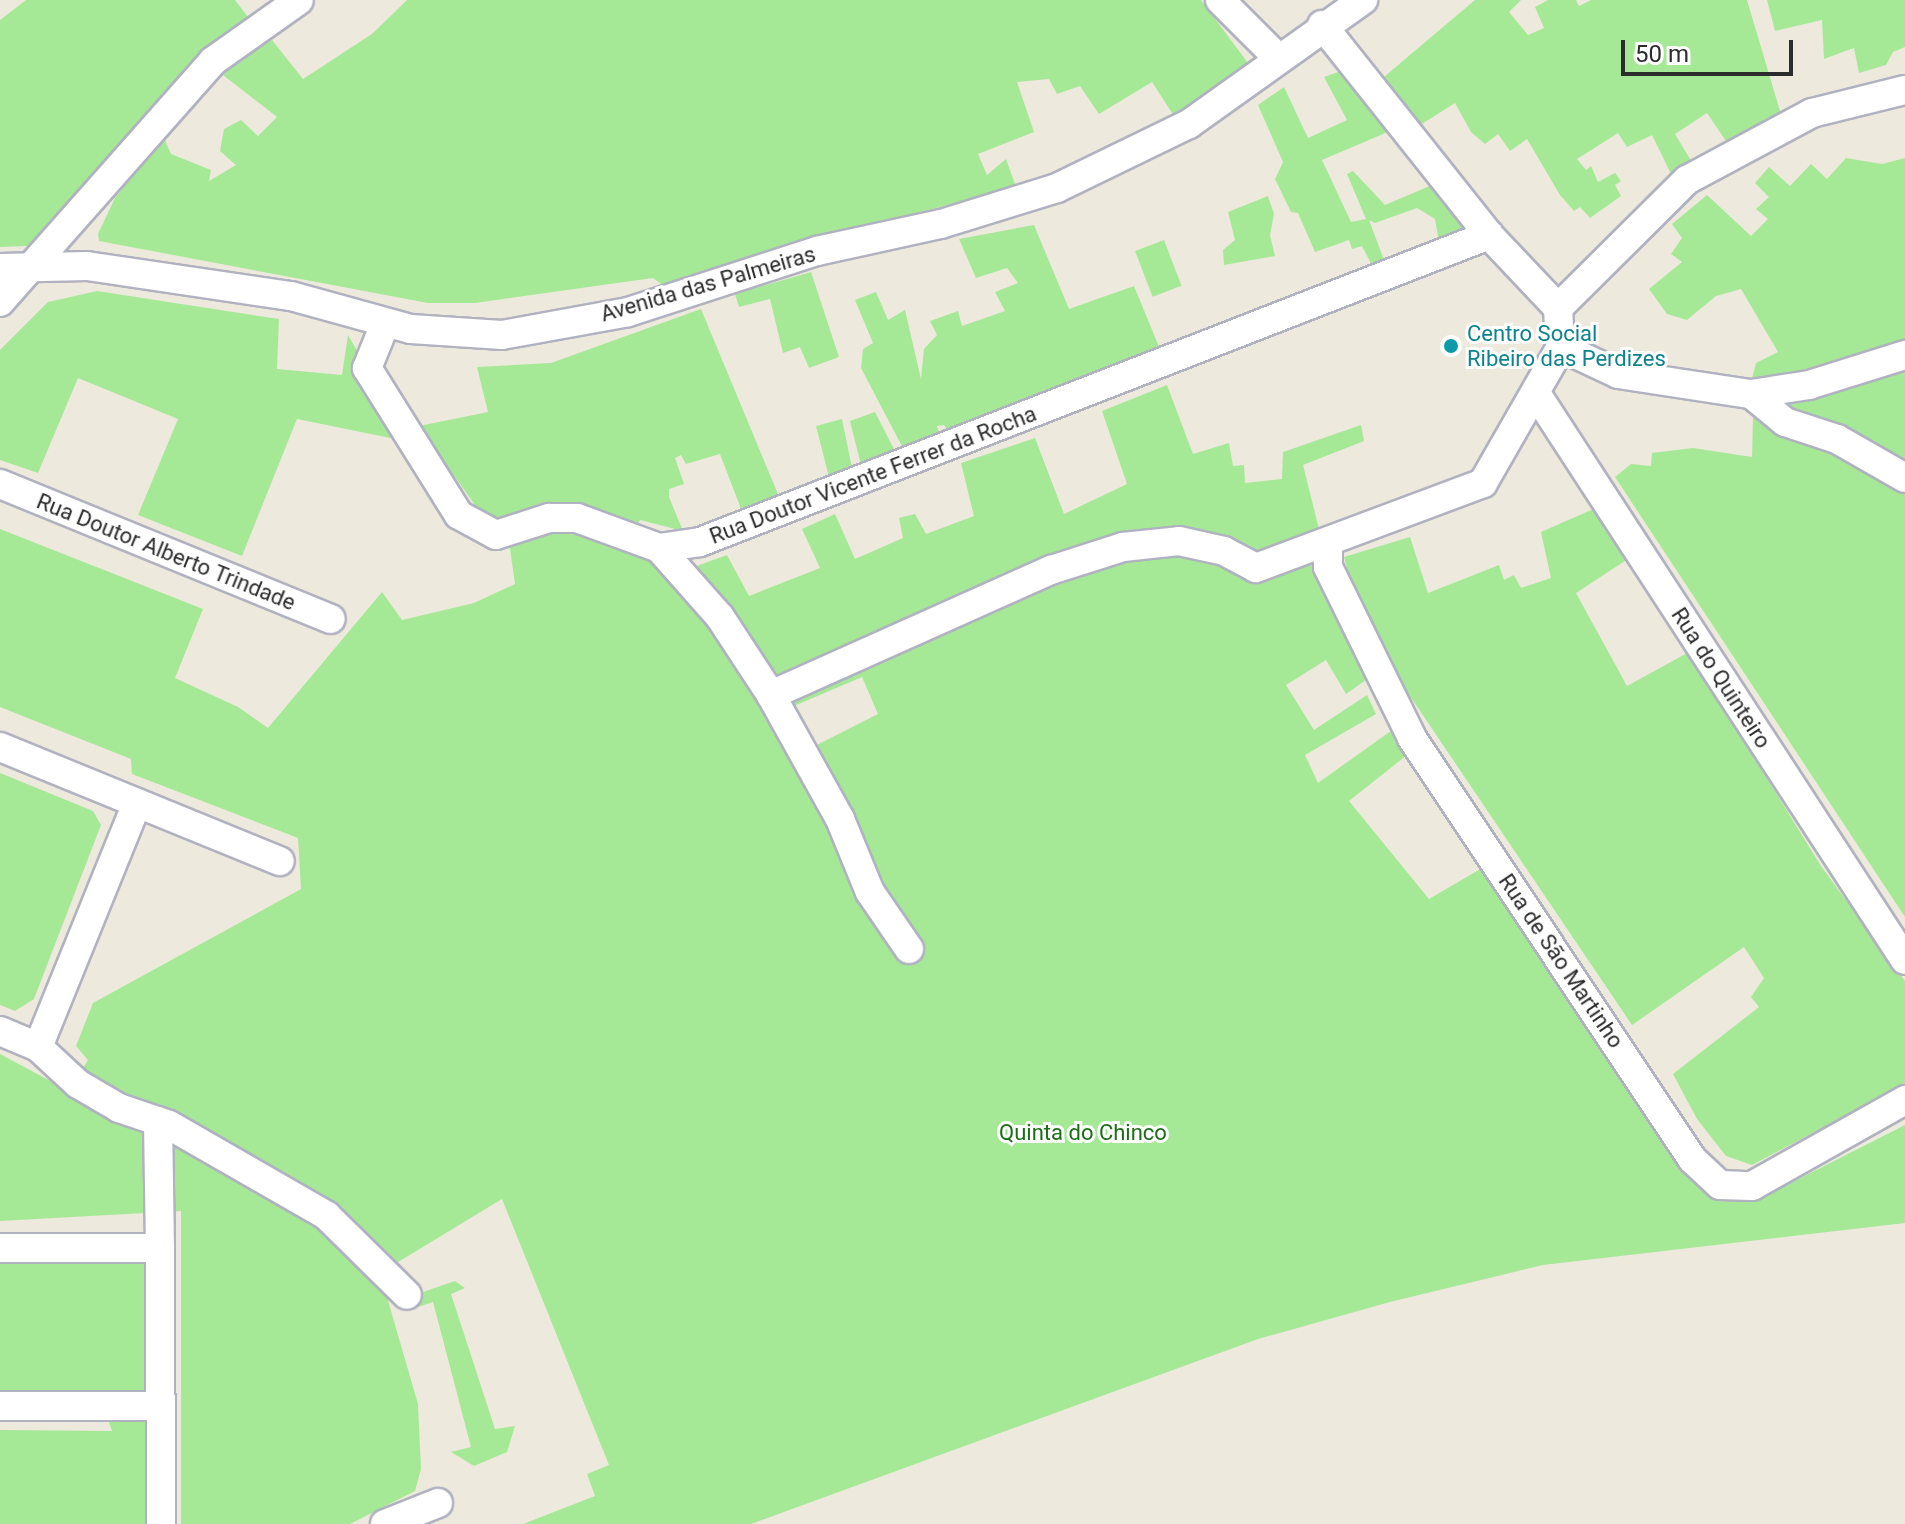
<!DOCTYPE html>
<html>
<head>
<meta charset="utf-8">
<style>
	body { margin:0 }
	#map { position:relative; width:1905px; height:1524px; overflow:hidden; background:#eee9dd; font-family:Roboto,sans-serif }
	div>[style] { position:absolute }
	.green>* { inset:0; background:#a5e996; transform-origin:0 0 }
	.roads { filter:drop-shadow(2px 0 #b1b2c0) drop-shadow(-2px 0 #b1b2c0) drop-shadow(0 2px #b1b2c0) drop-shadow(0 -2px #b1b2c0) }
	.street>* { height:28px; margin:-14px; padding:0 14px; transform-origin:14px; border-radius:14px; background:#fff }
	.dots>* { width:22px; height:22px; translate:-50% -50%; box-sizing:border-box; border:4px solid #fff; border-radius:50% }
	span { translate:-50% -50%; white-space:nowrap; text-align:center; line-height:1.15; -webkit-text-stroke:6px #fff; paint-order:stroke }
	.street-label { font-size:22px; color:#2c2c2c }
	.culture-label { font-size:22px; color:#0d838f }
	.left { translate:0 -50%; text-align:left }
	.park-label { font-size:22px; color:#1a6f15 }
	.scale { position:absolute; left:1621px; top:40px; width:172px; height:36px; box-sizing:border-box; border:4px solid #2c2c2c; border-top:0; padding-left:10px; font-size:24px; line-height:28px; white-space:nowrap; color:#2c2c2c; -webkit-text-stroke:6px #fff; paint-order:stroke }
</style>
</head>
<body>
<div id="map">
	<div class="green">
		<div style="clip-path:polygon(26px 0,235px 0,254px 25px,51px 245px,0 247px,0 20px)"></div>
		<div style="clip-path:polygon(407px 0,1201px 0,1251px 67px,1174px 116px,1152px 82px,1099px 114px,1080px 86px,1057px 94px,1049px 79px,1017px 82px,1034px 132px,978px 154px,987px 175px,1006px 159px,1016px 187px,807px 242px,668px 289px,653px 278px,475px 303px,428px 303px,99px 241px,98px 234px,115px 198px,164px 138px,171px 154px,211px 170px,209px 181px,236px 165px,220px 151px,224px 129px,241px 120px,258px 136px,277px 117px,223px 75px,239px 59px,272px 40px,303px 79px,372px 34px)"></div>
		<div style="clip-path:polygon(1475px 0,1521px 0,1509px 12px,1528px 35px,1544px 28px,1535px 7px,1548px 0,1576px 0,1579px 6px,1591px 0,1747px 0,1783px 121px,1728px 144px,1707px 113px,1675px 134px,1693px 164px,1674px 180px,1652px 135px,1627px 147px,1618px 133px,1577px 159px,1586px 170px,1591px 166px,1598px 182px,1615px 173px,1621px 181px,1615px 185px,1621px 196px,1590px 218px,1580px 207px,1574px 211px,1560px 195px,1527px 139px,1510px 151px,1498px 134px,1485px 144px,1471px 132px,1455px 103px,1417px 127px,1378px 82px)"></div>
		<div style="clip-path:polygon(1767px 0,1905px 0,1905px 47px,1893px 52px,1886px 65px,1859px 73px,1854px 48px,1824px 59px,1822px 20px,1775px 31px)"></div>
		<div style="clip-path:polygon(1341px 71px,1390px 131px,1322px 160px,1351px 222px,1366px 219px,1347px 174px,1353px 171px,1385px 205px,1432px 185px,1456px 219px,1470px 227px,1441px 254px,1435px 219px,1417px 208px,1375px 223px,1369px 220px,1386px 265px,1375px 271px,1362px 246px,1352px 249px,1349px 240px,1315px 252px,1298px 213px,1291px 212px,1275px 179px,1283px 162px,1258px 105px,1284px 87px,1308px 138px,1347px 120px,1324px 77px)"></div>
		<div style="clip-path:polygon(1846px 158px,1882px 164px,1905px 158px,1905px 472px,1750px 386px,1756px 363px,1778px 352px,1741px 289px,1716px 296px,1687px 320px,1667px 314px,1649px 289px,1682px 262px,1671px 254px,1682px 238px,1672px 224px,1707px 195px,1751px 236px,1768px 219px,1756px 209px,1769px 197px,1755px 183px,1769px 167px,1790px 186px,1811px 164px,1827px 179px)"></div>
		<div style="clip-path:polygon(1268px 196px,1274px 214px,1270px 235px,1275px 256px,1224px 265px,1223px 250px,1235px 240px,1228px 212px)"></div>
		<div style="clip-path:polygon(1034px 225px,1069px 309px,1134px 286px,1162px 354px,950px 435px,944px 425px,937px 426px,941px 438px,905px 452px,861px 368px,863px 349px,873px 343px,855px 300px,876px 292px,888px 320px,905px 310px,921px 379px,924px 349px,937px 335px,930px 321px,958px 311px,962px 326px,1005px 311px,995px 292px,1018px 283px,1007px 268px,976px 278px,959px 239px)"></div>
		<div style="left:1164px;top:240px;width:49px;height:31px;rotate:69deg"></div>
		<div style="clip-path:polygon(811px 272px,839px 357px,809px 368px,800px 347px,783px 353px,770px 299px,739px 307px,735px 294px)"></div>
		<div style="clip-path:polygon(97px 291px,279px 319px,277px 369px,342px 375px,348px 335px,410px 442px,297px 419px,242px 556px,138px 515px,178px 419px,78px 378px,38px 473px,0 460px,0 350px,48px 302px)"></div>
		<div style="clip-path:polygon(701px 309px,780px 499px,743px 514px,720px 454px,686px 464px,681px 455px,675px 458px,684px 484px,669px 489px,669px 497px,683px 531px,640px 520px,634px 531px,499px 527px,487px 522px,419px 426px,488px 412px,477px 367px,551px 363px)"></div>
		<div style="clip-path:polygon(evenodd,1167px 385px,1193px 454px,1229px 443px,1233px 466px,1244px 465px,1245px 483px,1282px 479px,1283px 452px,1361px 425px,1364px 441px,1303px 465px,1320px 533px,1379px 671px,1346px 694px,1326px 660px,1286px 685px,1314px 730px,1367px 695px,1376px 714px,1305px 755px,1318px 783px,1395px 728px,1407px 755px,1349px 801px,1429px 899px,1494px 861px,1720px 1185px,1746px 1199px,1775px 1191px,1905px 1125px,1905px 1223px,1543px 1265px,1390px 1302px,1258px 1339px,751px 1524px,523px 1524px,595px 1496px,587px 1474px,609px 1465px,502px 1199px,380px 1273px,418px 1404px,421px 1469px,415px 1491px,350px 1524px,181px 1524px,181px 1211px,0 1221px,0 1054px,69px 1091px,88px 1060px,76px 1046px,93px 1003px,301px 889px,298px 838px,132px 774px,131px 759px,0 707px,0 529px,203px 609px,175px 678px,238px 707px,268px 728px,382px 592px,402px 620px,474px 603px,515px 584px,509px 542px,566px 525px,637px 552px,672px 575px,727px 555px,749px 596px,820px 568px,802px 529px,835px 514px,855px 559px,903px 538px,899px 518px,915px 514px,926px 534px,974px 516px,961px 463px,1035px 438px,1064px 514px,1127px 484px,1102px 411px,1167px 385px,862px 677px,878px 714px,803px 752px,780px 712px,862px 677px)"></div>
		<div style="clip-path:polygon(875px 412px,897px 455px,862px 469px,850px 421px)"></div>
		<div style="clip-path:polygon(1777px 417px,1905px 486px,1905px 917px,1615px 477px,1631px 464px,1651px 466px,1652px 453px,1693px 448px,1752px 457px,1753px 418px)"></div>
		<div style="clip-path:polygon(842px 419px,853px 473px,830px 481px,816px 426px)"></div>
		<div style="clip-path:polygon(1598px 507px,1631px 557px,1576px 593px,1627px 686px,1689px 652px,1821px 866px,1905px 981px,1905px 1084px,1752px 1165px,1726px 1156px,1697px 1119px,1673px 1074px,1759px 1007px,1751px 997px,1764px 978px,1744px 947px,1632px 1025px,1385px 659px,1353px 589px,1344px 557px,1410px 537px,1428px 593px,1499px 565px,1504px 580px,1514px 575px,1521px 588px,1551px 578px,1541px 532px)"></div>
		<div style="clip-path:polygon(0 773px,93px 811px,101px 825px,34px 999px,15px 1011px,0 1005px)"></div>
		<div style="left:0;top:1264px;width:147px;height:131px"></div>
		<div style="clip-path:polygon(455px 1281px,465px 1288px,451px 1294px,495px 1429px,515px 1426px,507px 1452px,474px 1466px,451px 1452px,471px 1447px,433px 1302px,415px 1308px,423px 1292px)"></div>
		<div style="clip-path:polygon(107px 1416px,143px 1417px,150px 1423px,153px 1524px,0 1524px,0 1430px,112px 1431px)"></div>
	</div>
	<div class="roads">
		<div class="street">
			<div style="left:1220px;top:0;width:82px;rotate:45deg"></div>
			<div style="left:1322px;top:25px;width:268px;rotate:51.5deg"></div>
			<div style="left:1489px;top:235px;width:100px;rotate:46.6deg"></div>
			<div style="left:1558px;top:308px;width:18px;rotate:87deg"></div>
			<div style="left:0;top:268px;width:87px;rotate:-1.3deg"></div>
			<div style="left:87px;top:266px;width:206px;rotate:8.4deg"></div>
			<div style="left:291px;top:296px;width:124px;rotate:15.4deg"></div>
			<div style="left:411px;top:329px;width:91px;rotate:3.8deg"></div>
			<div style="left:502px;top:335px;width:128px;rotate:-10.3deg"></div>
			<div style="left:628px;top:312px;width:199px;rotate:-17.9deg"></div>
			<div style="left:817px;top:251px;width:127px;rotate:-12.3deg"></div>
			<div style="left:941px;top:224px;width:121px;rotate:-17.2deg"></div>
			<div style="left:1057px;top:188px;width:147px;rotate:-25.9deg"></div>
			<div style="left:1189px;top:124px;width:214px;rotate:-35.5deg"></div>
			<div style="left:0;top:302px;width:322px;rotate:-48.5deg"></div>
			<div style="left:213px;top:61px;width:105px;rotate:-35.3deg"></div>
			<div style="left:1558px;top:308px;width:182px;rotate:-44.8deg"></div>
			<div style="left:1687px;top:180px;width:142px;rotate:-28.2deg"></div>
			<div style="left:1812px;top:113px;width:96px;rotate:-13.9deg"></div>
			<div style="left:385px;top:324px;width:48px;rotate:112.2deg"></div>
			<div style="left:367px;top:368px;width:173px;rotate:58deg"></div>
			<div style="left:459px;top:515px;width:42px;rotate:28.4deg"></div>
			<div style="left:496px;top:535px;width:56px;rotate:-17.8deg"></div>
			<div style="left:549px;top:518px;width:28px"></div>
			<div style="left:577px;top:518px;width:87px;rotate:20.1deg"></div>
			<div style="left:659px;top:548px;width:41px;rotate:-8.3deg"></div>
			<div style="left:700px;top:542px;width:847px;rotate:-21.26deg"></div>
			<div style="left:1561px;top:347px;width:63px;rotate:25.3deg"></div>
			<div style="left:1618px;top:374px;width:134px;rotate:8.6deg"></div>
			<div style="left:1751px;top:394px;width:59px;rotate:-8.8deg"></div>
			<div style="left:1809px;top:385px;width:101px;rotate:-17.4deg"></div>
			<div style="left:1751px;top:394px;width:44px;rotate:39.5deg"></div>
			<div style="left:1785px;top:422px;width:55px;rotate:18.1deg"></div>
			<div style="left:1837px;top:439px;width:78px;rotate:29.8deg"></div>
			<div style="left:1537px;top:395px;width:674px;rotate:56.92deg"></div>
			<div style="left:0;top:484px;width:357px;rotate:22.2deg"></div>
			<div style="left:1328px;top:542px;width:25px;rotate:90deg"></div>
			<div style="left:1328px;top:567px;width:191px;rotate:63.8deg"></div>
			<div style="left:1412px;top:738px;width:506px;rotate:56.37deg"></div>
			<div style="left:1692px;top:1159px;width:38px;rotate:43deg"></div>
			<div style="left:1720px;top:1185px;width:32px;rotate:2deg"></div>
			<div style="left:1752px;top:1186px;width:176px;rotate:-29.3deg"></div>
			<div style="left:659px;top:548px;width:92px;rotate:48.5deg"></div>
			<div style="left:720px;top:617px;width:93px;rotate:56.8deg"></div>
			<div style="left:771px;top:695px;width:142px;rotate:60.9deg"></div>
			<div style="left:840px;top:819px;width:79px;rotate:67.7deg"></div>
			<div style="left:870px;top:892px;width:69px;rotate:55.6deg"></div>
			<div style="left:771px;top:695px;width:307px;rotate:-24.1deg"></div>
			<div style="left:1051px;top:570px;width:76px;rotate:-17.7deg"></div>
			<div style="left:1123px;top:547px;width:56px;rotate:-6.1deg"></div>
			<div style="left:1179px;top:541px;width:46px;rotate:12.5deg"></div>
			<div style="left:1224px;top:551px;width:36px;rotate:28deg"></div>
			<div style="left:1256px;top:568px;width:242px;rotate:-20.5deg"></div>
			<div style="left:1483px;top:483px;width:157px;rotate:-60.2deg"></div>
			<div style="left:0;top:747px;width:302px;rotate:22.2deg"></div>
			<div style="left:0;top:1031px;width:41px;rotate:22.8deg"></div>
			<div style="left:38px;top:1047px;width:54px;rotate:42.8deg"></div>
			<div style="left:78px;top:1084px;width:48px;rotate:30.3deg"></div>
			<div style="left:119px;top:1108px;width:53px;rotate:18.8deg"></div>
			<div style="left:169px;top:1125px;width:182px;rotate:29.9deg"></div>
			<div style="left:327px;top:1216px;width:112px;rotate:44.6deg"></div>
			<div style="left:38px;top:1047px;width:263px;rotate:-67.9deg"></div>
			<div style="left:158px;top:1121px;width:127px;rotate:89.1deg"></div>
			<div style="left:0;top:1248px;width:160px"></div>
			<div style="left:160px;top:1248px;width:276px;rotate:89.8deg"></div>
			<div style="left:0;top:1406px;width:157px"></div>
			<div style="left:385px;top:1524px;width:57px;rotate:-21.6deg"></div>
		</div>
	</div>
	<div class="dots">
		<div style="left:1451px;top:346px;background:#0f9aa8"></div>
	</div>
	<div class="street-label">
		<span style="left:708px;top:284px;rotate:-16deg">Avenida das Palmeiras</span>
		<span style="left:873px;top:475px;rotate:-21deg">Rua Doutor Vicente Ferrer da Rocha</span>
		<span style="left:166px;top:552px;rotate:22deg">Rua Doutor Alberto Trindade</span>
		<span style="left:1721px;top:678px;rotate:57deg">Rua do Quinteiro</span>
		<span style="left:1561px;top:961px;rotate:56deg">Rua de São Martinho</span>
	</div>
	<div class="culture-label">
		<span class="left" style="left:1467px;top:346px">Centro Social<br>Ribeiro das Perdizes</span>
	</div>
	<div class="park-label">
		<span style="left:1083px;top:1133px">Quinta do Chinco</span>
	</div>
	<div class="scale">50 m</div>
</div>
</body>
</html>
